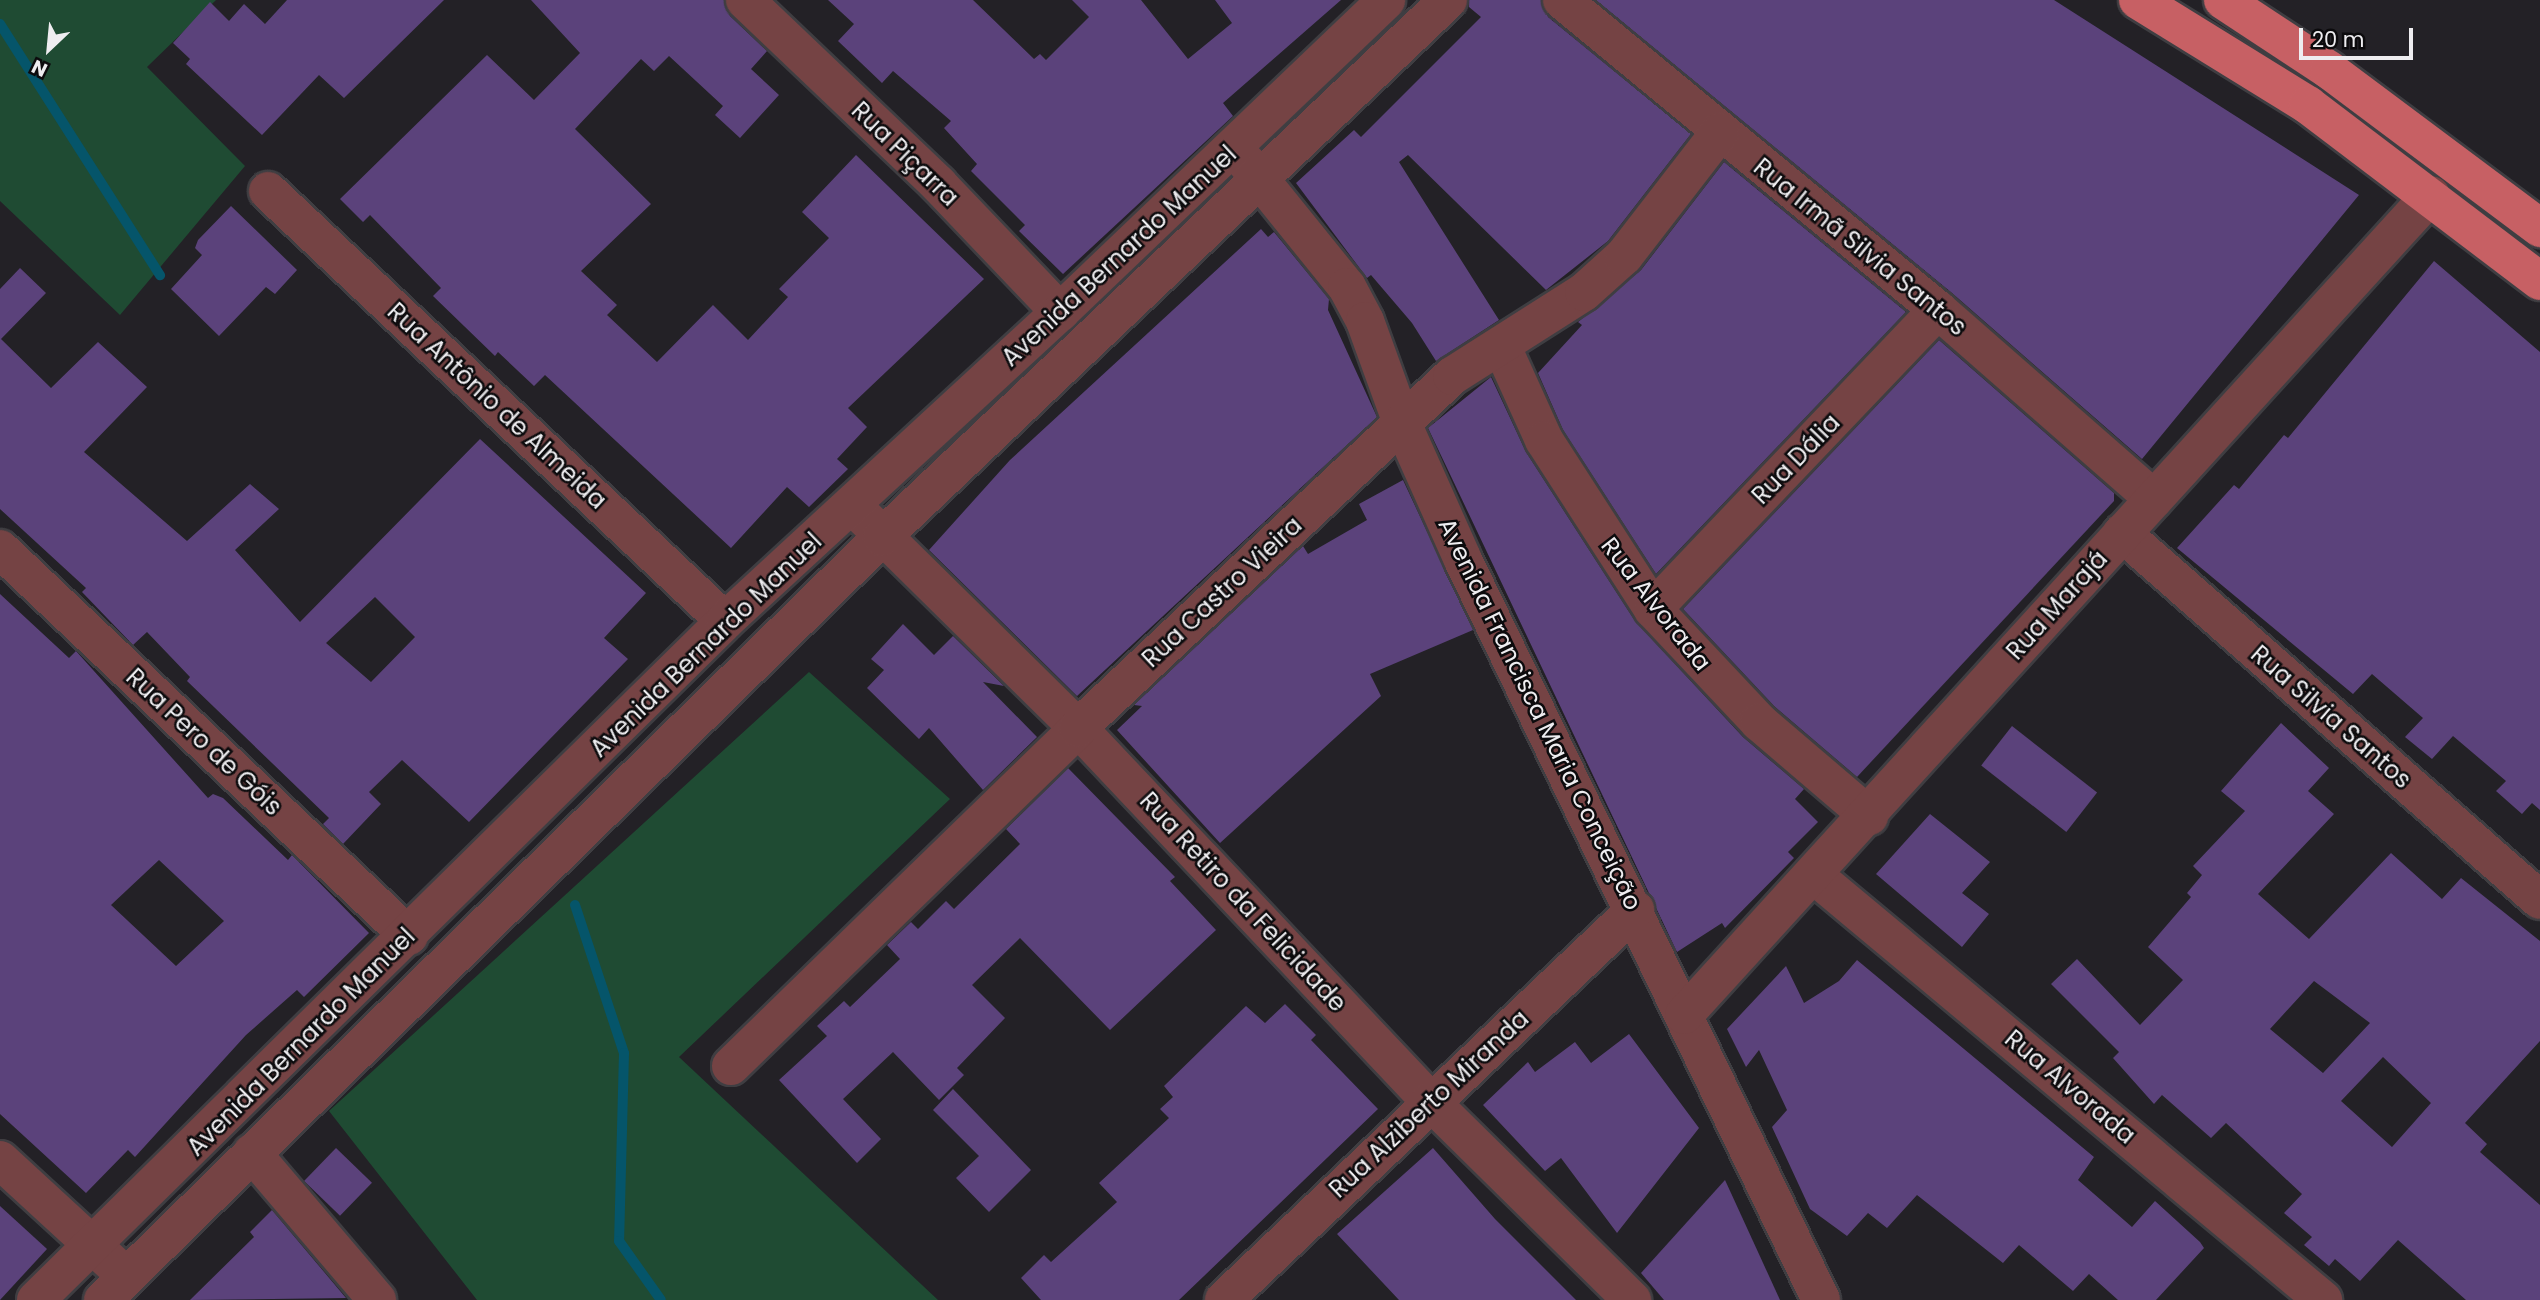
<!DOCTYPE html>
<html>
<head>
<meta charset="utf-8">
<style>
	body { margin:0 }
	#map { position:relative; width:2540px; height:1300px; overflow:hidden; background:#232126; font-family:Poppins,sans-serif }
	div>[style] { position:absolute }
	.green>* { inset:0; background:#1f4b33 }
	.stream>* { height:10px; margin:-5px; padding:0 5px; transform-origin:5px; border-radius:5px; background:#05556a }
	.building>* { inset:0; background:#5b427b; transform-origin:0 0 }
	.roads { filter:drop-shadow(2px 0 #3f3e42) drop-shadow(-2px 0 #3f3e42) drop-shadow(0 2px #3f3e42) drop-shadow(0 -2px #3f3e42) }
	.minor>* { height:38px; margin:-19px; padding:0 19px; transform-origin:19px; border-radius:19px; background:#754344 }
	.major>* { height:38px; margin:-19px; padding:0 19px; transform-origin:19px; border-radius:19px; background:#c76064 }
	span { translate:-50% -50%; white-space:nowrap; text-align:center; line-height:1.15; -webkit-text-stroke:5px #0c0b0d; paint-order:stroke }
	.street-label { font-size:24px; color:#eeedf0 }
	.north { position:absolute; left:14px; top:14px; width:70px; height:70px; -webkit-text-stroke:5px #0c0b0d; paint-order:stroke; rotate:206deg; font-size:19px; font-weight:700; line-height:28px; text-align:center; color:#eeedf0 }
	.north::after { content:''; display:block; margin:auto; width:24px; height:32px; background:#eeedf0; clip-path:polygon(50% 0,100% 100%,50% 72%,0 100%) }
	.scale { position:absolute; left:2299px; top:28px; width:114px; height:32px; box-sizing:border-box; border:4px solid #eeedf0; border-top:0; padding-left:9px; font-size:21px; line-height:24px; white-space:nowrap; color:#eeedf0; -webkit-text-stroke:5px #0c0b0d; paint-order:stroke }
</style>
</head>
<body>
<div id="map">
	<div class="green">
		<div style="clip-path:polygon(0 0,216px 0,147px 67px,245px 166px,120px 315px,0 201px)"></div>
		<div style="clip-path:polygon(809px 672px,950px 799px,679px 1057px,938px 1300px,477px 1300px,329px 1111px)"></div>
	</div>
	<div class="stream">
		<div style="left:0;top:24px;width:298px;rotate:57.5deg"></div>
		<div style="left:575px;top:905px;width:156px;rotate:71.7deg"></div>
		<div style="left:624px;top:1053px;width:188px;rotate:91.5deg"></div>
		<div style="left:619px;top:1241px;width:72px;rotate:54.6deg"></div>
	</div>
	<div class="building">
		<div style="clip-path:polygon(287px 0,444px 0,344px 98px,319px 75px,262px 135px,186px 64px,190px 59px,173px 43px,210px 2px,229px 21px,244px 4px,265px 24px)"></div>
		<div style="clip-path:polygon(531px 0,724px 0,730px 16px,767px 51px,751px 69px,779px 95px,740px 138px,715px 115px,723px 106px,669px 56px,654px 71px,641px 59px,575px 129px,651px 204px,581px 271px,617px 305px,607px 315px,657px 362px,713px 305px,748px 340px,788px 297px,779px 289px,829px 238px,802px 212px,856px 155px,984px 279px,848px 408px,867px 427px,837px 459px,848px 469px,809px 507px,787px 487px,731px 548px,545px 375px,534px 386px,498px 352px,495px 356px,433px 296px,441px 288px,370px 215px,363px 222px,340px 199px,487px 55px,534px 100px,580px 53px)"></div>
		<div style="clip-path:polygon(828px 0,973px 0,1034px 59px,1040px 54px,1046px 60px,1089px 17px,1072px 0,1141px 0,1188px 59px,1232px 23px,1215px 0,1341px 0,1223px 103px,1233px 116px,1063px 274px,1019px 231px,1025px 225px,971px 171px,977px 164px,944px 128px,951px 121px,893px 71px,882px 83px,838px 41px,854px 24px)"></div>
		<div style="clip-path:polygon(1469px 0,1541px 0,1548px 17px,1691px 134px,1608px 241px,1546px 290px,1408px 155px,1399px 162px,1499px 320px,1436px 361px,1412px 323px,1371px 275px,1367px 278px,1296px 183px,1354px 130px,1361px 137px,1481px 17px,1469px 7px)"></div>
		<div style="clip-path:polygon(1596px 0,2054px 0,2359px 195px,2142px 459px,1952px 293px)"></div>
		<div style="clip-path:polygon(1724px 162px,1906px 312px,1656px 574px,1563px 430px,1538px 373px,1582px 325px,1578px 322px,1641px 270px)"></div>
		<div style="clip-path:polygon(231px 206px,297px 270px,275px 294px,266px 287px,219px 336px,171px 289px,202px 255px,195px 248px,198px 240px)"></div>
		<div style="clip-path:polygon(1261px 229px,1268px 237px,1274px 232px,1329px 299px,1328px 310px,1377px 417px,1077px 696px,929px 550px,1010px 460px)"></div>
		<div style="clip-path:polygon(2434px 261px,2540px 352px,2540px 810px,2532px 803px,2522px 814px,2496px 791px,2506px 781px,2453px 736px,2432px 759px,2405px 737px,2423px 718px,2372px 674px,2353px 694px,2177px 548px,2234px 485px,2239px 489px,2284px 435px,2288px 438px)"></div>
		<div style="clip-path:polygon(evenodd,20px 268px,46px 293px,1px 339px,51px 388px,98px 342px,147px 387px,84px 452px,187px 541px,250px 484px,279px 509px,235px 550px,300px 622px,480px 439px,646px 593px,604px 638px,628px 659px,469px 822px,402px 760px,369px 792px,381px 804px,343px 844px,323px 824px,329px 818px,187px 681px,190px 677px,147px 632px,133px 645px,82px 592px,86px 588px,0 509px,0 289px,20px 268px,375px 597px,415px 637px,371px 682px,326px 643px,375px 597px)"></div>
		<div style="clip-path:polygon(1939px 340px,2114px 493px,2114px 501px,1857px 777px,1774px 706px,1683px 609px)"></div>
		<div style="clip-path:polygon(1491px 377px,1526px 452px,1635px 621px,1743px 737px,1804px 789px,1795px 799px,1818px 822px,1788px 852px,1794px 858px,1725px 928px,1722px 923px,1677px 952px,1428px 428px)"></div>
		<div style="clip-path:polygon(1403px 480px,1473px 630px,1370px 674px,1381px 696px,1220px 843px,1117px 730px,1142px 706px,1134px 705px,1303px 546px,1308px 554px,1367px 520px,1359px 504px)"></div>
		<div style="clip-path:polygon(evenodd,0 594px,69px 658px,76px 651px,208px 798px,213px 794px,223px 798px,288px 860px,292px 855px,369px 933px,304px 997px,297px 990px,246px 1035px,135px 1157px,128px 1150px,86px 1193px,0 1114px,0 594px,159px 860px,224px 921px,176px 966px,111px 905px,159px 860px)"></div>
		<div style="clip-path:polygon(903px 624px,934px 655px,953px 636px,1004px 686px,983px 682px,1037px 737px,983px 790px,929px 728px,919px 739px,867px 688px,884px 670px,871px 659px)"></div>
		<div style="clip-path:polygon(evenodd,2281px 723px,2329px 768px,2308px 791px,2334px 814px,2258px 894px,2309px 939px,2391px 853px,2442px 899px,2461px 878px,2540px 941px,2540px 1041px,2465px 1123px,2487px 1144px,2480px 1152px,2540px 1205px,2540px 1300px,2466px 1300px,2398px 1240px,2360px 1281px,2335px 1259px,2329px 1266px,2304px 1245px,2312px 1237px,2284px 1213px,2302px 1194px,2226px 1123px,2211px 1138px,2162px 1095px,2154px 1104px,2113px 1058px,2119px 1052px,2051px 984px,2077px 959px,2140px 1025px,2183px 980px,2148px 947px,2191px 897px,2187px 893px,2202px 875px,2193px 866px,2245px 811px,2221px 791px,2281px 723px,2314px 981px,2370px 1023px,2323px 1073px,2270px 1029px,2314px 981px,2281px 723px,2383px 1057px,2431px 1103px,2392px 1147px,2341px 1101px,2383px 1057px)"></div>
		<div style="left:2012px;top:726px;width:108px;height:50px;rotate:38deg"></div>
		<div style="clip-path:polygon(1068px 768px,1175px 877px,1170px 881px,1216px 930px,1110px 1030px,1020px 938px,972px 985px,1005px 1018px,957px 1068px,964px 1075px,939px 1100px,893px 1052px,843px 1099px,881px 1139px,857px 1163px,779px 1080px,827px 1036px,817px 1026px,844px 1001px,850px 1007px,900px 959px,887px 945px,911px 922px,918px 929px,946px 901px,954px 909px,1020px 844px,1006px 829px)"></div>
		<div style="clip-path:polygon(1930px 814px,1990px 862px,1962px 893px,1989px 914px,1962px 947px,1876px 874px)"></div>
		<div style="clip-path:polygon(1857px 960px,2094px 1157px,2078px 1180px,2132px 1227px,2155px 1201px,2200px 1242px,2204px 1248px,2156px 1300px,2118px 1300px,2089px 1274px,2073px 1291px,2019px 1245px,2003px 1263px,1917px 1195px,1887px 1228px,1868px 1213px,1847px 1236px,1810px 1209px,1772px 1127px,1787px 1110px,1759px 1050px,1746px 1067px,1727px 1029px,1786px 966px,1804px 1003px,1839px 981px)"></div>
		<div style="clip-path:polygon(1285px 1004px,1316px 1035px,1311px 1040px,1378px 1109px,1179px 1300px,1041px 1300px,1021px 1278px,1044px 1255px,1051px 1262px,1117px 1202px,1099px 1183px,1169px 1118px,1160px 1109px,1173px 1097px,1164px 1086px,1246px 1006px,1265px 1023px)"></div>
		<div style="clip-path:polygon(1629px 1034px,1699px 1128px,1617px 1233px,1561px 1158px,1545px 1171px,1483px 1105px,1528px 1062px,1535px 1072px,1575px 1042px,1591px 1063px)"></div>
		<div style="clip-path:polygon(953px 1089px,1031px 1170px,989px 1212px,956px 1178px,979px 1156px,933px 1110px)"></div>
		<div style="left:336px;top:1148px;width:50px;height:46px;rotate:44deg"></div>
		<div style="clip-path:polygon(1433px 1148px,1495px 1219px,1576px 1300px,1399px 1300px,1337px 1234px)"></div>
		<div style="clip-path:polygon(1725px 1180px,1780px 1300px,1664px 1300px,1641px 1273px)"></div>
		<div style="clip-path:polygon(0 1206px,47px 1249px,0 1300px)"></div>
		<div style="clip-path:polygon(272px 1210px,346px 1298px,190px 1300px,254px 1237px,250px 1232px)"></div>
	</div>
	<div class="roads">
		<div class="minor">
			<div style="left:745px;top:0;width:267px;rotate:43.6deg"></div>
			<div style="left:938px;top:184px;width:177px;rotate:46.4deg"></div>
			<div style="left:1562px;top:0;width:487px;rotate:39.5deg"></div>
			<div style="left:1938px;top:310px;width:287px;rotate:41.2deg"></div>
			<div style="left:1246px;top:162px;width:161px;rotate:51.1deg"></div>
			<div style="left:1347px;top:287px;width:38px;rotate:62deg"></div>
			<div style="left:1365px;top:321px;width:109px;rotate:70.1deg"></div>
			<div style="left:1402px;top:423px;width:150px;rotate:66deg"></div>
			<div style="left:1463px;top:560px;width:822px;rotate:64.18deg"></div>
			<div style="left:268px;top:191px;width:627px;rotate:43.26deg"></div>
			<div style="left:1502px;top:347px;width:102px;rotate:65.7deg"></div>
			<div style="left:1544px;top:440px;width:201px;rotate:57.2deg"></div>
			<div style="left:1653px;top:609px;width:155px;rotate:46.8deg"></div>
			<div style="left:1759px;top:722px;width:145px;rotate:40.5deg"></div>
			<div style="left:864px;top:517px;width:301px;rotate:44.6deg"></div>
			<div style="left:1078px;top:728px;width:513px;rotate:46.66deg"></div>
			<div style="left:1430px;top:1101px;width:284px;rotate:44.6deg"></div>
			<div style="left:2122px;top:533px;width:556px;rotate:41.28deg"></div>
			<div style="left:0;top:549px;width:563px;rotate:43.42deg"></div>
			<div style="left:1653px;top:609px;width:413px;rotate:-46.4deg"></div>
			<div style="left:1815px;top:876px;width:662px;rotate:39.85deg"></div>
			<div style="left:1684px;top:1015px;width:1109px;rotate:-47.67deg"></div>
			<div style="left:731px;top:1066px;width:484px;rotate:-44.2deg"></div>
			<div style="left:1078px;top:728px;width:514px;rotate:-43.26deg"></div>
			<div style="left:1452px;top:376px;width:156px;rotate:-32.5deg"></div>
			<div style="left:1584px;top:292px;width:54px;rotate:-42deg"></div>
			<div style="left:1624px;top:256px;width:157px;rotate:-52.3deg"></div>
			<div style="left:252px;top:1153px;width:193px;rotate:49.6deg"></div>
			<div style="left:0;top:1160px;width:152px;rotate:42.6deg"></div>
			<div style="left:36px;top:1300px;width:967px;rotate:-44.58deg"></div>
			<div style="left:725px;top:621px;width:456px;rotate:-42.7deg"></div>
			<div style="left:1060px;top:312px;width:451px;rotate:-43.7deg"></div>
			<div style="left:103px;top:1300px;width:1090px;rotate:-44.41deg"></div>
			<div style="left:882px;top:537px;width:780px;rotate:-43.49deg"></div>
			<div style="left:1224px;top:1300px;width:567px;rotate:-43.5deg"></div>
		</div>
		<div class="major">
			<div style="left:2138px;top:0;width:200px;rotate:31.7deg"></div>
			<div style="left:2308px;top:105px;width:291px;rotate:37.2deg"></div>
			<div style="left:2223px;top:0;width:127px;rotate:33.4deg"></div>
			<div style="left:2329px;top:70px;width:264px;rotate:36.8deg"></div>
		</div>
	</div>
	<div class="street-label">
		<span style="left:905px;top:154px;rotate:44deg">Rua Piçarra</span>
		<span style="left:1860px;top:247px;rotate:39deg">Rua Irmã Silvia Santos</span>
		<span style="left:1119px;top:256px;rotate:-43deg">Avenida Bernardo Manuel</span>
		<span style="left:497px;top:406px;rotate:43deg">Rua Antônio de Almeida</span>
		<span style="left:1796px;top:459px;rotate:-46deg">Rua Dália</span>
		<span style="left:1222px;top:592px;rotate:-43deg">Rua Castro Vieira</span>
		<span style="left:1656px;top:604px;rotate:52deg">Rua Alvorada</span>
		<span style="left:2057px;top:605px;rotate:-48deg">Rua Marajá</span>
		<span style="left:706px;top:645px;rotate:-44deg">Avenida Bernardo Manuel</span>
		<span style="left:1540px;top:714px;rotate:64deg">Avenida Francisca Maria Conceição</span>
		<span style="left:2331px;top:717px;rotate:41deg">Rua Silvia Santos</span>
		<span style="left:204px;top:742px;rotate:43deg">Rua Pero de Góis</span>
		<span style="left:1243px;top:902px;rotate:47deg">Rua Retiro da Felicidade</span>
		<span style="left:301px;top:1042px;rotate:-45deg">Avenida Bernardo Manuel</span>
		<span style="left:2070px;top:1087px;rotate:40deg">Rua Alvorada</span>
		<span style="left:1429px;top:1104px;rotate:-43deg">Rua Alziberto Miranda</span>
	</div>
	<div class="north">N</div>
	<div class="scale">20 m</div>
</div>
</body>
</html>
